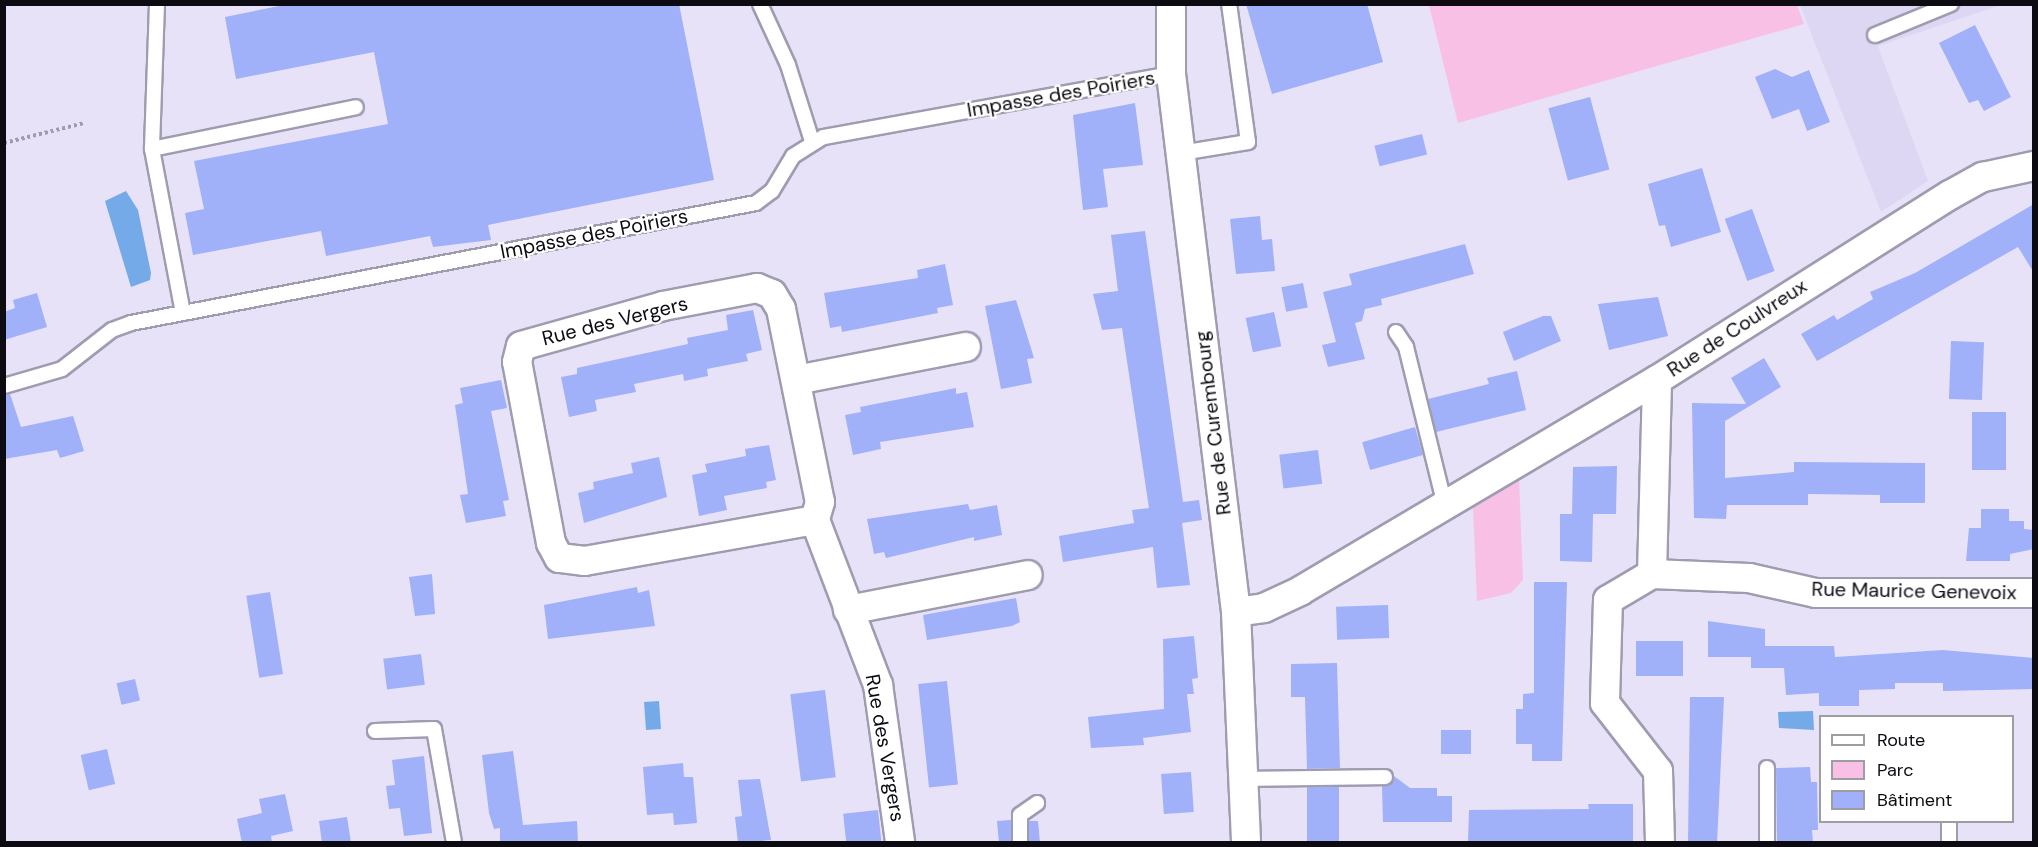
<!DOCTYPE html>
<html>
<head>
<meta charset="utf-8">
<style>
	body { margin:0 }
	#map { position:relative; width:2038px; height:847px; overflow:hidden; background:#e7e2f8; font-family:"DM Sans",sans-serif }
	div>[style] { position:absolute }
	.built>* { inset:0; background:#ded7f4 }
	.green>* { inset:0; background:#f8c0e5 }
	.water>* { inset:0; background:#75aae8; transform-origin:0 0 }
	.building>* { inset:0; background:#a0b0f9; transform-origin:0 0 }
	.path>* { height:4px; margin-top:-2px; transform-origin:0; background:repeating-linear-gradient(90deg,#9f9bac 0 3px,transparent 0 6px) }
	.roads { filter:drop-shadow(2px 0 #a09cb0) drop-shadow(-2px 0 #a09cb0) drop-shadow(0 2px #a09cb0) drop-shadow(0 -2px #a09cb0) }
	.service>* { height:14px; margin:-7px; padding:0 7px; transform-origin:7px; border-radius:7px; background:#fff }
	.minor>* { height:28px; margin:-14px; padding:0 14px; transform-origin:14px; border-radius:14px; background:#fff }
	span { translate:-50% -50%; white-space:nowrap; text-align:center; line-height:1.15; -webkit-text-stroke:4.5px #fff; paint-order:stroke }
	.street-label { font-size:20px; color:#0d0b12 }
	.frame { position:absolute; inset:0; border:6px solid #0d0b12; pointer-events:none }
	.legend { position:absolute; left:1819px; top:715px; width:195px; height:108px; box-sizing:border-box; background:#fff; border:2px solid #9e9da0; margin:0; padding:8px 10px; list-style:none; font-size:18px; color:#0d0b12 }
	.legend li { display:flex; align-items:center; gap:12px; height:30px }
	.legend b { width:30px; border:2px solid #9e9da0 }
</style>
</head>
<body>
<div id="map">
	<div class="built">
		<div style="clip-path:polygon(1800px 5px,2001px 5px,1878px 46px,1928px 181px,1881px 212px)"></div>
	</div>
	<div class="green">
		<div style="clip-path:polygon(1429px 5px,1797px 5px,1804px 24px,1458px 123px)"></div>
		<div style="clip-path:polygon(1519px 479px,1523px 580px,1511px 593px,1477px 601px,1473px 508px)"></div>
	</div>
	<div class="water">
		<div style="clip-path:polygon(126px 191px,138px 210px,151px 273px,150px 280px,131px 287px,105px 201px)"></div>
		<div style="left:659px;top:701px;width:28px;height:15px;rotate:86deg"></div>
		<div style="clip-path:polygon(1813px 711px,1814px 730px,1779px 728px,1778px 712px)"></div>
	</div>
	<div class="building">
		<div style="clip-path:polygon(289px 4px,679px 4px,714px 180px,488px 225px,491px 240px,433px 247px,430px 236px,326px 256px,321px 231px,193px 255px,185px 213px,204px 209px,194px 161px,388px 124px,374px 52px,236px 79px,225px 17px)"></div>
		<div style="clip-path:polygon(1246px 4px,1367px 4px,1383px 62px,1272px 94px)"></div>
		<div style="clip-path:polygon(1975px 25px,2011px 97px,1984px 111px,1978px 100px,1969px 103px,1939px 43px)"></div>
		<div style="clip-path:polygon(1775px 69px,1792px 77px,1809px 70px,1830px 122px,1807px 131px,1799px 109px,1772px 119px,1755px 77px)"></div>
		<div style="left:1590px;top:97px;width:75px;height:43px;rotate:75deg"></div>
		<div style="clip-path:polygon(1135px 103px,1143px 165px,1103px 169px,1108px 207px,1083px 210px,1073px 115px)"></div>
		<div style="left:1422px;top:134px;width:21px;height:49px;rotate:76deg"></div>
		<div style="clip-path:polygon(1702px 168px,1721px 232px,1671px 247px,1665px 225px,1659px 226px,1648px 184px)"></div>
		<div style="clip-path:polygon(2034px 204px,2034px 273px,2018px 247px,1817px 361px,1801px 334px,1834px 315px,1837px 320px,1873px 299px,1870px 292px,1915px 273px)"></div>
		<div style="left:1752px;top:209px;width:66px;height:29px;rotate:70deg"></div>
		<div style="clip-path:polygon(1260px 216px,1262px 240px,1272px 239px,1275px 271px,1236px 274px,1230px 219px)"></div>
		<div style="clip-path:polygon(1145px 231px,1183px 502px,1199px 500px,1202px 520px,1182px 523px,1190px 585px,1157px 588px,1153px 547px,1063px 562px,1059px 536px,1134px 523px,1132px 510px,1149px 508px,1122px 328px,1102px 330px,1093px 294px,1118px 291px,1111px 235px)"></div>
		<div style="clip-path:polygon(1465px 244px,1474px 274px,1381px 299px,1382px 305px,1365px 309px,1362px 321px,1355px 323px,1365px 359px,1328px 367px,1322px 345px,1336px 342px,1323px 292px,1352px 285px,1349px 274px)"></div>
		<div style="clip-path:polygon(945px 264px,953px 305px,937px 308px,938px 313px,842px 332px,841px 326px,830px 328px,824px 293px,918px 278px,917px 270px)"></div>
		<div style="left:1303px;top:283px;width:25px;height:22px;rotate:79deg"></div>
		<div style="clip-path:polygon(37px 293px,47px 327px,4px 340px,4px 312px,15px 308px,13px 300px)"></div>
		<div style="clip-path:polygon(1658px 297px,1668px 336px,1609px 350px,1598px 304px)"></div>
		<div style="clip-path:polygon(1016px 300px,1034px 358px,1027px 359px,1032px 383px,1001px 389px,985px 306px)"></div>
		<div style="clip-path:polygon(753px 310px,762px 350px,746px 354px,748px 361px,707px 369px,708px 376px,684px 381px,683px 374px,634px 384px,636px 392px,595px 400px,597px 411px,569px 417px,561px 377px,577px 374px,577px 368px,688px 344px,687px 338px,728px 330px,726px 315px)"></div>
		<div style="left:1274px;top:312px;width:35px;height:29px;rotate:78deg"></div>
		<div style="clip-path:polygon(1543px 316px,1551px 316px,1561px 341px,1514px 361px,1503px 332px)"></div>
		<div style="left:1951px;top:341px;width:33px;height:58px;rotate:2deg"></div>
		<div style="clip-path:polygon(1764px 358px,1781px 387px,1725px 421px,1725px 478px,1794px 472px,1794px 462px,1925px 463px,1925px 503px,1880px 503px,1880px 495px,1808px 494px,1808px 505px,1727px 505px,1726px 519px,1694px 518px,1692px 403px,1746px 404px,1731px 378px)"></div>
		<div style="clip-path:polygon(1517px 371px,1526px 410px,1436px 432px,1428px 399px,1489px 384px,1487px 378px)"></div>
		<div style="clip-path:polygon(501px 380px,507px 408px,491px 411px,509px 500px,503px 501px,506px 516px,466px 523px,460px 495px,468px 494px,455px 405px,463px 403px,460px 388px)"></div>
		<div style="clip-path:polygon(956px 388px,956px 394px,967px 392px,974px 427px,880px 442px,881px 449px,853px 455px,845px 415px,861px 412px,860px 407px)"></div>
		<div style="clip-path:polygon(10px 394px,21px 427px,73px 416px,84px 451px,60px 458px,57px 450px,4px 459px,4px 395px)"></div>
		<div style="left:1972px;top:412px;width:34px;height:58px"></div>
		<div style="left:1415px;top:427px;width:29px;height:55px;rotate:74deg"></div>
		<div style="clip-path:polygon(769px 445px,776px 480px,766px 482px,767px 488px,724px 496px,727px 510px,699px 516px,692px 475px,707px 472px,705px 464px,746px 456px,745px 449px)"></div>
		<div style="left:1318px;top:450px;width:34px;height:39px;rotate:83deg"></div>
		<div style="clip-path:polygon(659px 457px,667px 497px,584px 523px,578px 493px,594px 489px,593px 482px,633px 473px,631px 463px)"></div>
		<div style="clip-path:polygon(1617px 466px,1616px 514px,1593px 514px,1592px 562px,1560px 561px,1560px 514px,1572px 514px,1573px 467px)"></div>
		<div style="clip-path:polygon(968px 504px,970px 510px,997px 505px,1002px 535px,974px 541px,974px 537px,886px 558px,884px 552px,874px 554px,867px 519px)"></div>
		<div style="clip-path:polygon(1981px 509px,2009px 509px,2009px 521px,2024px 521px,2024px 529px,2034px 530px,2034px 549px,2010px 554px,2010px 561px,1966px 561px,1969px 528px,1981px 528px)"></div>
		<div style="clip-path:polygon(432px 574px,435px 614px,415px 616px,409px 577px)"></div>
		<div style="clip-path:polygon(1534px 582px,1567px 582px,1562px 761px,1532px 761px,1532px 744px,1516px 744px,1516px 709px,1523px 709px,1523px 694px,1534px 693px)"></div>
		<div style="clip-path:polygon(637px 587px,638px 593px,649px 590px,655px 626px,548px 639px,544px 605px)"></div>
		<div style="left:270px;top:592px;width:83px;height:24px;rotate:81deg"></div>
		<div style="clip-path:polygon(1016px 598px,1020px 622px,1012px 626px,927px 640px,923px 615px)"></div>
		<div style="left:1388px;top:605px;width:33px;height:52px;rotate:88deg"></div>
		<div style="clip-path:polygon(1708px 621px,1765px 629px,1765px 646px,1834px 646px,1835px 657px,1943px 650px,2034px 658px,2034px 689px,1943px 691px,1943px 683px,1895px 683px,1895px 689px,1859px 690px,1859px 706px,1819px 706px,1819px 693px,1786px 695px,1784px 668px,1751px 668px,1751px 657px,1708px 657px)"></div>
		<div style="clip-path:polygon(1194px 636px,1198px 678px,1192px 679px,1194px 694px,1187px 694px,1191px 732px,1143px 738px,1144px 745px,1091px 748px,1088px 717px,1164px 709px,1163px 639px)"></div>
		<div style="left:1636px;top:641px;width:47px;height:35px"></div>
		<div style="left:421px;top:654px;width:31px;height:38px;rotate:83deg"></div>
		<div style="clip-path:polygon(1337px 663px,1340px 768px,1307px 769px,1305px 697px,1291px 697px,1291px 664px)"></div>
		<div style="left:135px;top:679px;width:22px;height:19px;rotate:77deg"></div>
		<div style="left:947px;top:681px;width:104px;height:29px;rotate:84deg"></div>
		<div style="left:825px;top:690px;width:88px;height:35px;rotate:83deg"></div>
		<div style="clip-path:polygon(1690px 697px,1724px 697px,1717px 843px,1688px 843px)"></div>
		<div style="left:1471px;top:730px;width:24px;height:30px;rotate:90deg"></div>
		<div style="left:107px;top:749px;width:36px;height:27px;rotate:77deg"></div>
		<div style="clip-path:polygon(513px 751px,523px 825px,577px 821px,578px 843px,500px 843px,500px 828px,494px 829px,489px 813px,482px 755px)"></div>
		<div style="clip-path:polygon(424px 756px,432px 833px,404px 836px,400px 808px,389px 809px,386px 786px,395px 785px,392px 760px)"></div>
		<div style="clip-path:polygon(683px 763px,684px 777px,693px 777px,697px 823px,674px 825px,673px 813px,647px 815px,643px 767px)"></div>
		<div style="clip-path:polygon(1810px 767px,1811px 782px,1817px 782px,1818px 830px,1812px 830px,1813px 843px,1777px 843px,1776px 768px)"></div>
		<div style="left:1191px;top:772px;width:40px;height:30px;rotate:86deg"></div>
		<div style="clip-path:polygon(1394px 776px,1410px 788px,1437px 788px,1437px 796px,1452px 796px,1452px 822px,1383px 822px,1382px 786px)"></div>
		<div style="clip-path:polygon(760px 779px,771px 840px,738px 843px,735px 817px,742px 816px,738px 780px)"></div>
		<div style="left:1307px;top:787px;width:32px;height:56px"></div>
		<div style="clip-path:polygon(285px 794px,293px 831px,271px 836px,272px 843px,242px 843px,237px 819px,262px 813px,259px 799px)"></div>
		<div style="clip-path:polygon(1588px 804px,1633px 804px,1633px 841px,1468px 843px,1469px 810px,1589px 809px)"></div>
		<div style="left:878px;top:810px;width:31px;height:35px;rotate:84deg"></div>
		<div style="clip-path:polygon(347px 817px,351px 843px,322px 843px,319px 821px)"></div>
		<div style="clip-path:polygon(1011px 820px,1011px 843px,999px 843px,997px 821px)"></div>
		<div style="clip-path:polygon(1029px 821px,1038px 821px,1040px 843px,1029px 843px)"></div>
	</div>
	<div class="path">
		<div style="left:4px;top:143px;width:82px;rotate:-14deg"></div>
	</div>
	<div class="roads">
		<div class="service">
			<div style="left:157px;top:4px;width:145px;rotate:92deg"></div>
			<div style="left:152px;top:149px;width:167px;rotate:79.3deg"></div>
			<div style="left:760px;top:4px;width:67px;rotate:65.3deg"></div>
			<div style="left:788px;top:65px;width:80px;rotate:72.5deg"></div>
			<div style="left:1875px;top:35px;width:82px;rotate:-22.2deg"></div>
			<div style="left:152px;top:149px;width:208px;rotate:-11.6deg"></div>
			<div style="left:1181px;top:153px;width:68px;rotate:-9.3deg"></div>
			<div style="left:1248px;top:142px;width:139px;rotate:-97.8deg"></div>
			<div style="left:1396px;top:332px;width:18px;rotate:56deg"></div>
			<div style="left:1406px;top:347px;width:160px;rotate:76.2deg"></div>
			<div style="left:4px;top:386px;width:60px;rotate:-16.3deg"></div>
			<div style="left:62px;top:369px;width:63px;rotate:-38deg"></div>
			<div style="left:112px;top:330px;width:20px;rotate:-20deg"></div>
			<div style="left:131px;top:323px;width:636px;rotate:-10.87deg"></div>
			<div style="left:756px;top:203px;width:20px;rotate:-37deg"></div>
			<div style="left:772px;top:191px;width:41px;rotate:-59deg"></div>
			<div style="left:793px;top:156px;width:36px;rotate:-32deg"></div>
			<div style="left:824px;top:137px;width:353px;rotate:-10.3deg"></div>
			<div style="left:375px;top:731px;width:59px;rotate:-1.9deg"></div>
			<div style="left:434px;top:729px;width:115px;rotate:80deg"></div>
			<div style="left:1767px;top:768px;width:74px;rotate:90deg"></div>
			<div style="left:1245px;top:779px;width:140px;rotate:-0.8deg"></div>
			<div style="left:1020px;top:842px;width:27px;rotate:-90deg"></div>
			<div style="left:1020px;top:815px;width:21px;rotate:-35deg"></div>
			<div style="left:1949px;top:842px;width:20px;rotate:-90deg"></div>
		</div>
		<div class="minor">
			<div style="left:1171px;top:4px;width:70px;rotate:90deg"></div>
			<div style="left:1171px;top:74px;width:542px;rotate:83.11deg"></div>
			<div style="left:1236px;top:612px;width:230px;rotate:87.5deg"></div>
			<div style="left:796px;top:380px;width:173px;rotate:-11deg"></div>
			<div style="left:815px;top:520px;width:234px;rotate:169.9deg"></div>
			<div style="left:585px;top:561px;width:26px;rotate:-173deg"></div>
			<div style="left:559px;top:558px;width:17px;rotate:-118deg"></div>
			<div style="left:551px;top:543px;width:184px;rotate:-100.6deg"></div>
			<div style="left:517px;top:362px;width:16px;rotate:-76deg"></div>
			<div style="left:521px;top:346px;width:148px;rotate:-15.7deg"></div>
			<div style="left:663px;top:306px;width:96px;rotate:-10.8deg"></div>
			<div style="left:757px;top:288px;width:16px;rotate:22deg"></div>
			<div style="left:772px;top:294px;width:17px;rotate:59deg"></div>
			<div style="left:781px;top:309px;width:197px;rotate:78.6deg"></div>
			<div style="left:820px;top:502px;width:19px;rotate:106deg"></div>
			<div style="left:815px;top:520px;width:177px;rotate:69.1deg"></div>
			<div style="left:878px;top:685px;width:159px;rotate:82deg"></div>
			<div style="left:1652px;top:574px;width:97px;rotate:2.4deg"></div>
			<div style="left:1749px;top:578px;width:69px;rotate:12.6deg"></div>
			<div style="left:1816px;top:593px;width:218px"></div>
			<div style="left:1652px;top:574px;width:51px;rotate:149.4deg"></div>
			<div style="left:1608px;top:600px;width:103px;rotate:91.7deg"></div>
			<div style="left:1605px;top:703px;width:86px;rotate:52.1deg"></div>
			<div style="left:1658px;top:771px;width:71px;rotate:88.4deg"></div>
			<div style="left:1652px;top:574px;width:194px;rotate:-88.5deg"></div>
			<div style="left:848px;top:610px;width:183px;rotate:-11deg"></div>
			<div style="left:1236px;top:612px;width:28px;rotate:-8deg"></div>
			<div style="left:1264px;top:608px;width:40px;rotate:-25deg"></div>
			<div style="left:1300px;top:591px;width:415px;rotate:-30.6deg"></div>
			<div style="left:1657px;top:380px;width:347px;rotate:-32.3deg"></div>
			<div style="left:1950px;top:195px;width:38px;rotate:-29deg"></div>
			<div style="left:1983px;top:177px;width:52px;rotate:-12.2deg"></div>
		</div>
	</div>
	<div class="street-label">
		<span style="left:1061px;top:94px;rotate:-10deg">Impasse des Poiriers</span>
		<span style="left:594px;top:234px;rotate:-11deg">Impasse des Poiriers</span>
		<span style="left:615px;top:321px;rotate:-14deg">Rue des Vergers</span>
		<span style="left:1737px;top:328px;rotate:-33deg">Rue de Coulvreux</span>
		<span style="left:1213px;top:423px;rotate:-97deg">Rue de Curembourg</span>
		<span style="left:1914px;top:591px;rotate:1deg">Rue Maurice Genevoix</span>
		<span style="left:885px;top:748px;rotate:80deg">Rue des Vergers</span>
	</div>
	<div class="frame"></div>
	<ul class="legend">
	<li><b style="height:8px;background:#fff"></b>Route</li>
	<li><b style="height:16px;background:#f8c0e5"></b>Parc</li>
	<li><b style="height:16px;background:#a0b0f9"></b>Bâtiment</li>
	</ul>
</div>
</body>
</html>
